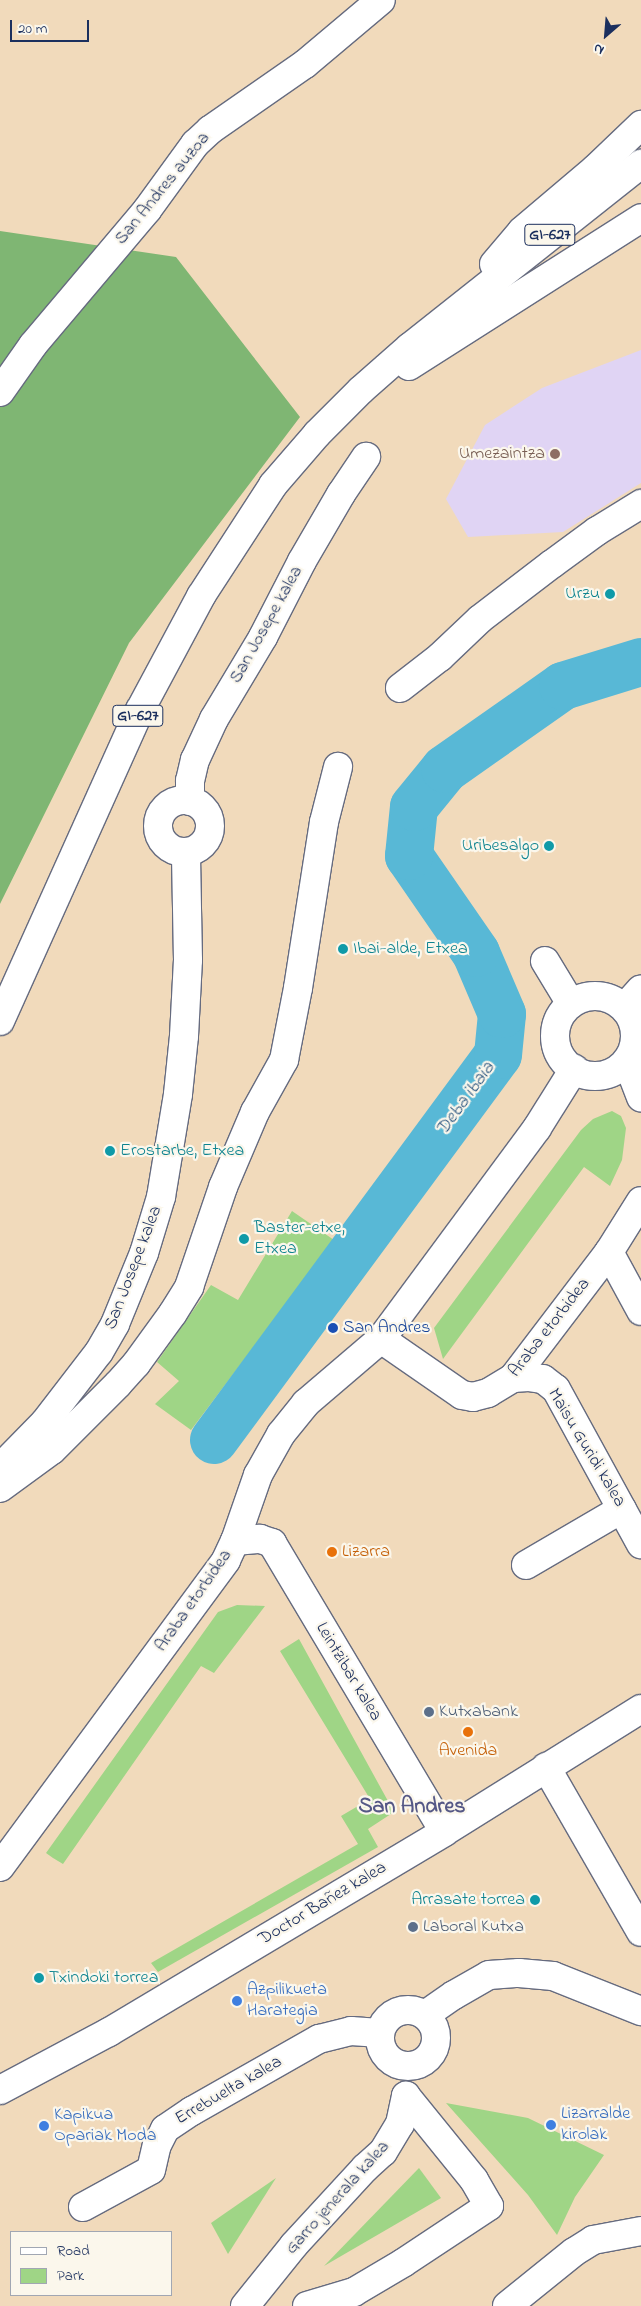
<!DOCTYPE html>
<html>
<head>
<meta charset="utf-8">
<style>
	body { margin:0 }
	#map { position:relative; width:641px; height:2306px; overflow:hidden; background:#f1dabb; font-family:"Indie Flower",sans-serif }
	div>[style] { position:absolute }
	.built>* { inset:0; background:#e0d4f4 }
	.green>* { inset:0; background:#9fd586 }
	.forest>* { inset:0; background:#7fb673 }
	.river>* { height:48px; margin:-24px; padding:0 24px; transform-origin:24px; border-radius:24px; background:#58b8d6 }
	.roads { filter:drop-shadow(1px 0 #666b7f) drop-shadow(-1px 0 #666b7f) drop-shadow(0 1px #666b7f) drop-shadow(0 -1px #666b7f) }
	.minor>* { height:28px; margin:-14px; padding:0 14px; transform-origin:14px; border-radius:14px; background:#fff }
	.minor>.ring { margin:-14px; padding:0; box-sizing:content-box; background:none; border:28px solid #fff; border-radius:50% }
	.major>* { height:28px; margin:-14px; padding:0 14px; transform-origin:14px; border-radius:14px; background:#fff }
	.dots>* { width:14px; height:14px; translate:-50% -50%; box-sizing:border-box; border:2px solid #fbf7ec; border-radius:50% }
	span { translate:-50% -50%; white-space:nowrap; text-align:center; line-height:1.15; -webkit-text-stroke:4.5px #fbf7ec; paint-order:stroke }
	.shield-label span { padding:1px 4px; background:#fbf7ec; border:1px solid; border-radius:4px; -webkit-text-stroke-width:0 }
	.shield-label { font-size:16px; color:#1b2f5e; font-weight:700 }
	.street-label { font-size:18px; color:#1b2f5e }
	.education-label { font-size:18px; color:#785e54 }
	.right { translate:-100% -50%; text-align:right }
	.culture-label { font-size:18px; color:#0d838f }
	.left { translate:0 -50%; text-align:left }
	.transit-label { font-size:18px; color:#164399 }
	.food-label { font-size:18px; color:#c56008 }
	.service-label { font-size:18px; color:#4e5e75 }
	.shop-label { font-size:18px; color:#366cbe }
	.water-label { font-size:19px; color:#2d5882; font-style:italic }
	.district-label { font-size:22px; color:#555886; font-weight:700 }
	.legend { position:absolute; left:10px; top:2231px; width:162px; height:65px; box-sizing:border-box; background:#fbf7ec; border:1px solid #a1a7b3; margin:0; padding:6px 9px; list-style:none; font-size:15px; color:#1b2f5e }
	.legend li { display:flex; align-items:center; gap:10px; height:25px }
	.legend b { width:25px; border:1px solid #a1a7b3 }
	.north { position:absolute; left:581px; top:10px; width:50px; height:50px; -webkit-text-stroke:4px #fbf7ec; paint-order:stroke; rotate:207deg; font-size:14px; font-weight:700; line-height:20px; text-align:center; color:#1b2f5e }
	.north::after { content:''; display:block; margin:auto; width:18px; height:22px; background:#1b2f5e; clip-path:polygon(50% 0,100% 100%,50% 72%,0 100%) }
	.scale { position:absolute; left:10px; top:20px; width:79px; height:22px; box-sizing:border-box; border:2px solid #1b2f5e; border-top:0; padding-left:6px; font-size:15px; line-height:18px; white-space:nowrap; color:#1b2f5e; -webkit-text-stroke:4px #fbf7ec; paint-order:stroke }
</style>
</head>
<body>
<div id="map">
	<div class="built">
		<div style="clip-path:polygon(641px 350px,641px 483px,563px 532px,468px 537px,446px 499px,485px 425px,542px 388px)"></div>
	</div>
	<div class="green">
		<div style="clip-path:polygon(612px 1111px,621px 1116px,626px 1128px,622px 1160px,610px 1186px,584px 1167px,443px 1359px,434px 1328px,581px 1130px,593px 1119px)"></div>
		<div style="clip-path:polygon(292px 1211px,334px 1240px,191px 1430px,155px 1404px,179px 1381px,157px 1362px,211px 1285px,238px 1300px)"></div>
		<div style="clip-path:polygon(237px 1605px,265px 1606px,214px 1673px,201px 1666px,63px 1864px,53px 1858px,46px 1853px,218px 1612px)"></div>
		<div style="clip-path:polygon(299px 1639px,394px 1812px,368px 1829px,378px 1847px,158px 1972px,151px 1963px,358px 1844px,341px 1816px,370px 1799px,280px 1651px)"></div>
		<div style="clip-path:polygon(446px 2103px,528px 2118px,604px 2155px,575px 2197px,557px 2235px,528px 2195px)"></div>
		<div style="clip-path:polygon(419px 2168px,441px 2198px,324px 2266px)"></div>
		<div style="clip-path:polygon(276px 2178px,228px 2254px,211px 2223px)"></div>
	</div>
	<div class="forest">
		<div style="clip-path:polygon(0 231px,176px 257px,300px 417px,129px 643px,0 904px)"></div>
	</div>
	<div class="river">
		<div style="left:214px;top:1440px;width:478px;rotate:-53.6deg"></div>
		<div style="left:498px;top:1055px;width:41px;rotate:-84.4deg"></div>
		<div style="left:502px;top:1014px;width:66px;rotate:-113.1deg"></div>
		<div style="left:476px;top:953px;width:118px;rotate:-124.6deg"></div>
		<div style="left:409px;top:856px;width:49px;rotate:-84.2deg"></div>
		<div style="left:414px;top:807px;width:49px;rotate:-50.8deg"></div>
		<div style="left:445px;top:769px;width:144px;rotate:-35.1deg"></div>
		<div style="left:563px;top:686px;width:82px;rotate:-17.1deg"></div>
	</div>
	<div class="roads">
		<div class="minor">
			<div style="left:0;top:392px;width:57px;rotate:-54.9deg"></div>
			<div style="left:33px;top:345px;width:177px;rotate:-49.8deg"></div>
			<div style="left:147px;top:210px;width:82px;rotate:-54deg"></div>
			<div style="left:195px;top:144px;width:21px;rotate:-43deg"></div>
			<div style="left:210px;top:130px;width:116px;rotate:-34.8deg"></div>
			<div style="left:305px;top:64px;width:99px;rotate:-40.1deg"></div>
			<div style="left:400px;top:688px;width:51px;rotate:-37.8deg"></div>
			<div style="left:440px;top:657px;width:55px;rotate:-43.5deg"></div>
			<div style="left:480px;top:619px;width:91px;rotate:-37.4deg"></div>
			<div style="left:552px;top:564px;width:56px;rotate:-36.3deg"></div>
			<div style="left:597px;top:531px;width:52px;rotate:-31.5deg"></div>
			<div class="ring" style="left:158px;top:800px;width:24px;height:24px"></div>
			<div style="left:190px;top:801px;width:20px;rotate:-90deg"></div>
			<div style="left:190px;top:781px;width:22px;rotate:-77deg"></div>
			<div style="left:195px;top:760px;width:45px;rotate:-65.1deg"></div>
			<div style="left:214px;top:719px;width:96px;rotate:-59.1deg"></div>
			<div style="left:263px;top:637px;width:85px;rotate:-62.8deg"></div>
			<div style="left:302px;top:561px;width:78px;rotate:-59.8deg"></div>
			<div style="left:341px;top:494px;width:45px;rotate:-56deg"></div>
			<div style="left:545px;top:961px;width:50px;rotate:58.8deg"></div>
			<div class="ring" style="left:555px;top:996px;width:52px;height:52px"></div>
			<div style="left:624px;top:1008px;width:25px;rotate:-48deg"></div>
			<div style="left:631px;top:1055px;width:19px;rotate:87deg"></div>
			<div style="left:632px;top:1074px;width:25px;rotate:69deg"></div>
			<div style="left:609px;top:1252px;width:67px;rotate:61.5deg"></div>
			<div style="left:381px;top:1339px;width:98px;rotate:34.7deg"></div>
			<div style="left:462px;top:1395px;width:11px;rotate:10deg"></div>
			<div style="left:473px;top:1397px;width:16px;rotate:-15deg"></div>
			<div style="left:488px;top:1393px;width:29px;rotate:-31deg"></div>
			<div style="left:513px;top:1378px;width:158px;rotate:-52.7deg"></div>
			<div style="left:609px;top:1252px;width:60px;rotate:-57.9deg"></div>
			<div style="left:513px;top:1378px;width:15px;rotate:-4deg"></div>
			<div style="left:528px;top:1377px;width:15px;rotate:8deg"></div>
			<div style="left:543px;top:1379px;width:16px;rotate:38deg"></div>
			<div style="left:556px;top:1389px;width:177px;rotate:61.3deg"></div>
			<div style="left:0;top:1468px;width:64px;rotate:-45.6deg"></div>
			<div style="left:45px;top:1422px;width:88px;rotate:-52.4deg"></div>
			<div style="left:99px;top:1352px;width:32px;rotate:-60deg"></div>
			<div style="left:115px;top:1324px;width:77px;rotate:-67.8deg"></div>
			<div style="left:144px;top:1253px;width:59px;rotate:-73.1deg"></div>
			<div style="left:161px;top:1197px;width:104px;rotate:-80.6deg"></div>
			<div style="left:178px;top:1094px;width:58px;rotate:-84.1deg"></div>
			<div style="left:184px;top:1036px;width:76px;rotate:-87deg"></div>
			<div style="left:188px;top:960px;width:108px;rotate:-91.1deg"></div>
			<div style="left:0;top:1488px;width:64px;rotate:-36.2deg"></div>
			<div style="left:52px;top:1450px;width:93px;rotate:-45deg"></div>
			<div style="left:118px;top:1384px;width:27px;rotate:-48deg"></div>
			<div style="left:136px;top:1364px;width:63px;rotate:-54deg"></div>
			<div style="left:173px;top:1313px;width:31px;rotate:-58deg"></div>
			<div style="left:189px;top:1287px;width:106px;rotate:-71.2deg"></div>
			<div style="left:223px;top:1187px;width:82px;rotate:-66.9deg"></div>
			<div style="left:255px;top:1112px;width:60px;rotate:-60.9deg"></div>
			<div style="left:284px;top:1060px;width:73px;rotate:-79deg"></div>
			<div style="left:298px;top:988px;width:168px;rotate:-81.1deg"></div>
			<div style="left:324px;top:822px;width:57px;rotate:-75.7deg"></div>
			<div style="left:235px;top:1541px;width:25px;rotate:-5deg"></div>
			<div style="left:260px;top:1539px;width:13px;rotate:18deg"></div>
			<div style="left:272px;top:1543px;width:336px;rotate:59.2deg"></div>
			<div style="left:526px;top:1565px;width:111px;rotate:-30.3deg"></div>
			<div style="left:546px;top:1767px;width:190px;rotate:60.1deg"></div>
			<div style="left:0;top:1867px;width:381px;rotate:-53.6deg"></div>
			<div style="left:226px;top:1560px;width:21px;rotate:-65deg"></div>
			<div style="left:235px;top:1541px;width:70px;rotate:-70.8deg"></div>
			<div style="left:258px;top:1475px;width:47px;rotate:-60.7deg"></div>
			<div style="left:281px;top:1434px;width:40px;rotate:-51deg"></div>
			<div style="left:306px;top:1403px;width:99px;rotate:-40.5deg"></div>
			<div style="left:381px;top:1339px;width:262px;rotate:-53.5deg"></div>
			<div style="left:537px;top:1128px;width:70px;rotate:-57.9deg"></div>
			<div class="ring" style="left:380px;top:2010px;width:28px;height:28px"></div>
			<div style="left:425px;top:2015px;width:35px;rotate:-35deg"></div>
			<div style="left:454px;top:1995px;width:40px;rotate:-29.7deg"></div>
			<div style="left:489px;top:1975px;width:30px;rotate:-4deg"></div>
			<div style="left:519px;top:1973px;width:34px;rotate:5deg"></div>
			<div style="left:553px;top:1976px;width:95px;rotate:21.7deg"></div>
			<div style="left:0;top:2090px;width:123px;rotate:-28deg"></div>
			<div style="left:109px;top:2032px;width:390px;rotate:-30.8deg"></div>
			<div style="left:444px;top:1832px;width:232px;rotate:-32deg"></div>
			<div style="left:83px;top:2207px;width:77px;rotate:-28.6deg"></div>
			<div style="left:151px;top:2170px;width:26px;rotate:-77deg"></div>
			<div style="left:157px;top:2145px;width:18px;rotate:-63deg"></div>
			<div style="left:165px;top:2129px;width:32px;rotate:-34deg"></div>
			<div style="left:192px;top:2111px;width:146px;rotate:-29.6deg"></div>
			<div style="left:319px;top:2039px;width:33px;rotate:-14deg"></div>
			<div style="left:351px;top:2031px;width:29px;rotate:4deg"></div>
			<div style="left:245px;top:2306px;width:78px;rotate:-51.2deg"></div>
			<div style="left:294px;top:2245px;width:105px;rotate:-47.3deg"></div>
			<div style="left:365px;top:2168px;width:24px;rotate:-42deg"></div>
			<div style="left:383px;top:2152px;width:33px;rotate:-59deg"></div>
			<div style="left:400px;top:2124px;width:29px;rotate:-78deg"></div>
			<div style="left:406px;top:2096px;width:108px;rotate:51deg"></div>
			<div style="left:474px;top:2180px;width:30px;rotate:60deg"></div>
			<div style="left:489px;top:2206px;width:103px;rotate:146.5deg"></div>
			<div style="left:403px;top:2263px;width:57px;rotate:149.4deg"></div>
			<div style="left:354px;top:2292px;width:49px;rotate:163.4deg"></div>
			<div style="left:507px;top:2306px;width:86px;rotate:-38.9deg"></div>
			<div style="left:574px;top:2252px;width:22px;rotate:-32deg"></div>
			<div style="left:593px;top:2240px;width:49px;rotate:-10.6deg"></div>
		</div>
		<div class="major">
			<div style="left:494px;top:264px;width:43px;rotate:-49.7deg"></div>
			<div style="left:522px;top:231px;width:96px;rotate:-40.3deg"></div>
			<div style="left:595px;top:169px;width:64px;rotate:-43.7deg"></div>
			<div style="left:409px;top:366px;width:275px;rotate:-32.5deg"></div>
			<div style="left:0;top:1021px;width:341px;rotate:-65.8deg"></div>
			<div style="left:140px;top:710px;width:129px;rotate:-61.8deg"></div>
			<div style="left:201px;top:596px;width:132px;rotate:-57deg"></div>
			<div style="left:273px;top:485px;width:67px;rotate:-49.2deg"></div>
			<div style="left:317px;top:434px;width:62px;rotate:-45deg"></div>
			<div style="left:361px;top:390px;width:65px;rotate:-41.3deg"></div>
			<div style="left:410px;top:347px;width:295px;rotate:-38.4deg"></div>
		</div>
	</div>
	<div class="dots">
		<div style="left:555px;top:454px;background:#8d6e63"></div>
		<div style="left:610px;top:594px;background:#0f9aa8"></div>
		<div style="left:549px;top:846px;background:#0f9aa8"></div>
		<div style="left:343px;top:949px;background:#0f9aa8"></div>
		<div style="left:110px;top:1151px;background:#0f9aa8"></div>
		<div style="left:244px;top:1239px;background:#0f9aa8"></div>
		<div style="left:333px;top:1328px;background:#1a4fb4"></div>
		<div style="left:332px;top:1552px;background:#e8710a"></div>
		<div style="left:429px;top:1712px;background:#5c6f8a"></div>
		<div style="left:468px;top:1732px;background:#e8710a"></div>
		<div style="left:535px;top:1900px;background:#0f9aa8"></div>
		<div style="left:413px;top:1927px;background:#5c6f8a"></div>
		<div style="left:39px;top:1978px;background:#0f9aa8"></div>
		<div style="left:237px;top:2001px;background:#3f7fe0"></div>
		<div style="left:551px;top:2125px;background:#3f7fe0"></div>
		<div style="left:44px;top:2126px;background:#3f7fe0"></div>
	</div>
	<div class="shield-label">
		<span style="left:550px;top:235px">GI-627</span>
		<span style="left:138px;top:716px">GI-627</span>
	</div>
	<div class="street-label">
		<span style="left:163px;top:189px;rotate:-51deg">San Andres auzoa</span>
		<span style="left:267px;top:625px;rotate:-61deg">San Josepe kalea</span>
		<span style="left:134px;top:1268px;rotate:-69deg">San Josepe kalea</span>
		<span style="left:550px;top:1328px;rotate:-52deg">Araba etorbidea</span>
		<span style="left:586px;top:1448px;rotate:59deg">Maisu Guridi kalea</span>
		<span style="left:194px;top:1601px;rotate:-55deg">Araba etorbidea</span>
		<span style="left:348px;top:1672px;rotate:59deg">Leintzibar kalea</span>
		<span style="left:323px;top:1904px;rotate:-31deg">Doctor Bañez kalea</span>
		<span style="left:229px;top:2091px;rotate:-30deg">Errebuelta kalea</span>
		<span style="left:338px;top:2198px;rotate:-48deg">Garro jenerala kalea</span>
	</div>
	<div class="education-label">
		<span class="right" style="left:545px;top:454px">Umezaintza</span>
	</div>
	<div class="culture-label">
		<span class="right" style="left:600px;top:594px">Urzu</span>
		<span class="right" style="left:539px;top:846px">Uribesalgo</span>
		<span class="left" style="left:353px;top:949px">Ibai-alde, Etxea</span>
		<span class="left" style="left:120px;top:1151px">Erostarbe, Etxea</span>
		<span class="left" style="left:254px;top:1239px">Baster-etxe,<br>Etxea</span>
		<span class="right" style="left:525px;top:1900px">Arrasate torrea</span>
		<span class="left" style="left:49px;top:1978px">Txindoki torrea</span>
	</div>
	<div class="transit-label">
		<span class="left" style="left:343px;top:1328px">San Andres</span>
	</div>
	<div class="food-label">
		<span class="left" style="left:342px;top:1552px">Lizarra</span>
		<span style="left:468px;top:1751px">Avenida</span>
	</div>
	<div class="service-label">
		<span class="left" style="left:439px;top:1712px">Kutxabank</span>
		<span class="left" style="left:423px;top:1927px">Laboral Kutxa</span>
	</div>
	<div class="shop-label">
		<span class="left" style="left:247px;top:2001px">Azpilikueta<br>Harategia</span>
		<span class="left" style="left:561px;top:2125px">Lizarralde<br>kirolak</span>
		<span class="left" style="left:54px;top:2126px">Kapikua<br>Opariak Moda</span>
	</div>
	<div class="water-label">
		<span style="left:466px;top:1099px;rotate:-54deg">Deba ibaia</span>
	</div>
	<div class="district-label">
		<span style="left:412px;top:1808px">San Andres</span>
	</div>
	<ul class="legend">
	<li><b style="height:6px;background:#fff"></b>Road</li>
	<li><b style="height:14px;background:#9fd586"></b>Park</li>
	</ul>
	<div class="north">N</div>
	<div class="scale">20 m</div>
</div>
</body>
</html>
